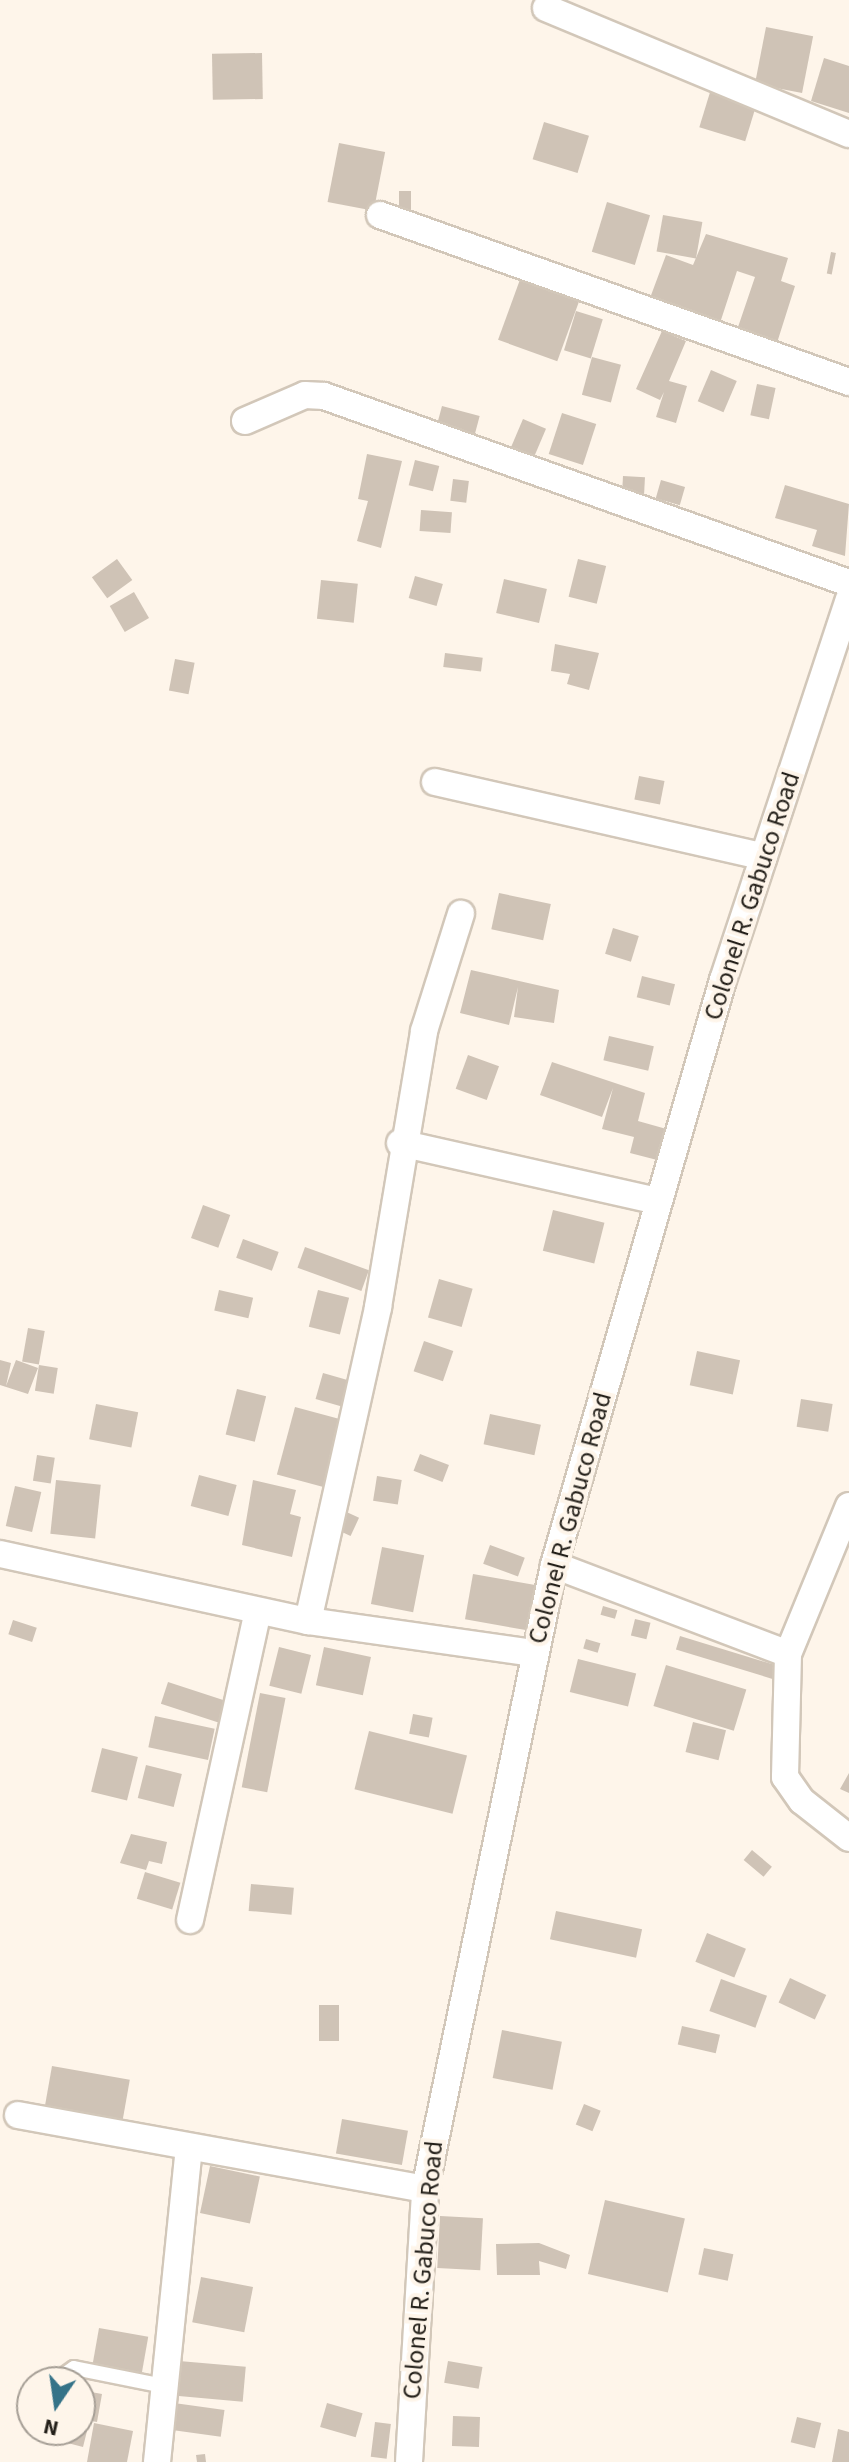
<!DOCTYPE html>
<html>
<head>
<meta charset="utf-8">
<style>
	body { margin:0 }
	#map { position:relative; width:849px; height:2462px; overflow:hidden; background:#fef5ea; font-family:"Source Sans 3",sans-serif }
	div>[style] { position:absolute }
	.building>* { inset:0; background:#cfc3b6; transform-origin:0 0 }
	.roads { filter:drop-shadow(2px 0 #d2c7b9) drop-shadow(-2px 0 #d2c7b9) drop-shadow(0 2px #d2c7b9) drop-shadow(0 -2px #d2c7b9) }
	.lane>* { height:14px; margin:-7px; padding:0 7px; transform-origin:7px; border-radius:7px; background:#fff }
	.street>* { height:26px; margin:-13px; padding:0 13px; transform-origin:13px; border-radius:13px; background:#fff }
	span { translate:-50% -50%; white-space:nowrap; text-align:center; line-height:1.15; -webkit-text-stroke:8px #fef5ea; paint-order:stroke }
	.street-label { font-size:26px; color:#231f19 }
	.north { position:absolute; left:16px; top:2366px; width:80px; height:80px; box-sizing:border-box; background:#fef5ea; border:2px solid #a69f96; border-radius:50%; rotate:193deg; font-size:22px; font-weight:700; line-height:32px; text-align:center; color:#231f19 }
	.north::after { content:''; display:block; margin:auto; width:28px; height:36px; background:#357388; clip-path:polygon(50% 0,100% 100%,50% 72%,0 100%) }
</style>
</head>
<body>
<div id="map">
	<div class="building">
		<div style="left:766px;top:27px;width:48px;height:58px;rotate:11deg"></div>
		<div style="left:262px;top:53px;width:46px;height:50px;rotate:89deg"></div>
		<div style="clip-path:polygon(824px 58px,849px 66px,849px 113px,811px 101px)"></div>
		<div style="left:711px;top:89px;width:48px;height:40px;rotate:17deg"></div>
		<div style="left:544px;top:122px;width:47px;height:39px;rotate:17deg"></div>
		<div style="left:339px;top:143px;width:47px;height:60px;rotate:11deg"></div>
		<div style="left:399px;top:191px;width:12px;height:24px"></div>
		<div style="left:607px;top:202px;width:45px;height:52px;rotate:17deg"></div>
		<div style="left:663px;top:215px;width:40px;height:37px;rotate:10deg"></div>
		<div style="clip-path:polygon(706px 234px,788px 258px,781px 281px,795px 286px,776px 346px,736px 333px,755px 277px,737px 271px,720px 323px,650px 298px,666px 255px,693px 265px)"></div>
		<div style="left:831px;top:252px;width:5px;height:22px;rotate:11deg"></div>
		<div style="left:522px;top:274px;width:63px;height:70px;rotate:20deg"></div>
		<div style="left:576px;top:311px;width:28px;height:41px;rotate:17deg"></div>
		<div style="clip-path:polygon(662px 331px,686px 341px,669px 381px,687px 386px,676px 423px,656px 417px,664px 392px,660px 400px,636px 389px)"></div>
		<div style="left:592px;top:357px;width:30px;height:39px;rotate:15deg"></div>
		<div style="left:711px;top:370px;width:28px;height:34px;rotate:23deg"></div>
		<div style="left:757px;top:384px;width:19px;height:32px;rotate:12deg"></div>
		<div style="left:442px;top:406px;width:39px;height:27px;rotate:15deg"></div>
		<div style="left:562px;top:413px;width:36px;height:43px;rotate:18deg"></div>
		<div style="left:523px;top:419px;width:25px;height:38px;rotate:23deg"></div>
		<div style="clip-path:polygon(367px 454px,402px 461px,381px 548px,357px 541px,368px 501px,358px 499px)"></div>
		<div style="left:415px;top:460px;width:25px;height:26px;rotate:14deg"></div>
		<div style="left:623px;top:476px;width:22px;height:22px;rotate:3deg"></div>
		<div style="left:453px;top:479px;width:16px;height:22px;rotate:7deg"></div>
		<div style="left:661px;top:480px;width:25px;height:19px;rotate:16deg"></div>
		<div style="clip-path:polygon(785px 485px,849px 504px,845px 556px,812px 546px,817px 530px,775px 518px)"></div>
		<div style="left:421px;top:510px;width:31px;height:21px;rotate:4deg"></div>
		<div style="left:117px;top:559px;width:26px;height:31px;rotate:54deg"></div>
		<div style="left:578px;top:559px;width:29px;height:39px;rotate:14deg"></div>
		<div style="left:415px;top:576px;width:29px;height:23px;rotate:16deg"></div>
		<div style="left:504px;top:579px;width:44px;height:35px;rotate:13deg"></div>
		<div style="left:321px;top:580px;width:37px;height:39px;rotate:6deg"></div>
		<div style="left:134px;top:592px;width:30px;height:28px;rotate:60deg"></div>
		<div style="clip-path:polygon(555px 644px,599px 653px,589px 690px,567px 684px,570px 674px,551px 671px)"></div>
		<div style="left:445px;top:653px;width:38px;height:14px;rotate:7deg"></div>
		<div style="left:175px;top:659px;width:20px;height:32px;rotate:11deg"></div>
		<div style="left:639px;top:776px;width:26px;height:24px;rotate:11deg"></div>
		<div style="left:499px;top:893px;width:53px;height:37px;rotate:12deg"></div>
		<div style="left:613px;top:928px;width:27px;height:27px;rotate:17deg"></div>
		<div style="clip-path:polygon(471px 970px,559px 990px,554px 1023px,514px 1017px,518px 987px,509px 1025px,460px 1013px)"></div>
		<div style="left:642px;top:976px;width:34px;height:22px;rotate:14deg"></div>
		<div style="left:609px;top:1036px;width:46px;height:25px;rotate:13deg"></div>
		<div style="left:468px;top:1055px;width:33px;height:36px;rotate:20deg"></div>
		<div style="clip-path:polygon(552px 1062px,645px 1093px,638px 1121px,670px 1130px,661px 1161px,630px 1153px,634px 1137px,602px 1129px,613px 1088px,602px 1117px,540px 1095px)"></div>
		<div style="left:203px;top:1205px;width:29px;height:35px;rotate:20deg"></div>
		<div style="left:553px;top:1210px;width:53px;height:42px;rotate:14deg"></div>
		<div style="left:243px;top:1239px;width:38px;height:20px;rotate:20deg"></div>
		<div style="left:305px;top:1247px;width:68px;height:22px;rotate:20deg"></div>
		<div style="left:439px;top:1279px;width:35px;height:40px;rotate:16deg"></div>
		<div style="left:219px;top:1290px;width:35px;height:21px;rotate:13deg"></div>
		<div style="left:318px;top:1290px;width:32px;height:38px;rotate:14deg"></div>
		<div style="left:28px;top:1328px;width:17px;height:34px;rotate:10deg"></div>
		<div style="left:424px;top:1341px;width:31px;height:32px;rotate:19deg"></div>
		<div style="left:697px;top:1351px;width:44px;height:35px;rotate:12deg"></div>
		<div style="clip-path:polygon(0 1360px,11px 1363px,6px 1386px,16px 1360px,38px 1368px,28px 1394px,0 1385px)"></div>
		<div style="left:39px;top:1365px;width:19px;height:26px;rotate:9deg"></div>
		<div style="left:323px;top:1373px;width:29px;height:27px;rotate:16deg"></div>
		<div style="left:237px;top:1389px;width:30px;height:47px;rotate:14deg"></div>
		<div style="left:801px;top:1399px;width:32px;height:28px;rotate:9deg"></div>
		<div style="left:96px;top:1404px;width:43px;height:36px;rotate:11deg"></div>
		<div style="left:295px;top:1407px;width:51px;height:70px;rotate:15deg"></div>
		<div style="left:490px;top:1414px;width:52px;height:31px;rotate:12deg"></div>
		<div style="left:420px;top:1454px;width:31px;height:18px;rotate:21deg"></div>
		<div style="left:37px;top:1455px;width:18px;height:26px;rotate:9deg"></div>
		<div style="left:199px;top:1475px;width:39px;height:32px;rotate:15deg"></div>
		<div style="left:377px;top:1476px;width:25px;height:25px;rotate:9deg"></div>
		<div style="left:56px;top:1480px;width:45px;height:54px;rotate:6deg"></div>
		<div style="clip-path:polygon(253px 1480px,296px 1490px,290px 1514px,301px 1517px,292px 1557px,242px 1545px)"></div>
		<div style="left:15px;top:1486px;width:27px;height:41px;rotate:13deg"></div>
		<div style="left:340px;top:1509px;width:21px;height:20px;rotate:25deg"></div>
		<div style="left:490px;top:1545px;width:37px;height:20px;rotate:20deg"></div>
		<div style="left:382px;top:1547px;width:43px;height:58px;rotate:11deg"></div>
		<div style="left:473px;top:1574px;width:66px;height:46px;rotate:10deg"></div>
		<div style="left:603px;top:1606px;width:15px;height:9px;rotate:16deg"></div>
		<div style="left:635px;top:1619px;width:16px;height:17px;rotate:14deg"></div>
		<div style="left:13px;top:1620px;width:25px;height:15px;rotate:18deg"></div>
		<div style="left:680px;top:1636px;width:106px;height:14px;rotate:17deg"></div>
		<div style="left:586px;top:1639px;width:15px;height:10px;rotate:16deg"></div>
		<div style="left:279px;top:1647px;width:33px;height:40px;rotate:14deg"></div>
		<div style="left:324px;top:1647px;width:48px;height:39px;rotate:12deg"></div>
		<div style="left:578px;top:1659px;width:60px;height:34px;rotate:14deg"></div>
		<div style="left:666px;top:1665px;width:84px;height:43px;rotate:17deg"></div>
		<div style="left:168px;top:1682px;width:62px;height:23px;rotate:18deg"></div>
		<div style="left:260px;top:1693px;width:26px;height:96px;rotate:11deg"></div>
		<div style="left:413px;top:1714px;width:20px;height:20px;rotate:11deg"></div>
		<div style="left:155px;top:1716px;width:61px;height:32px;rotate:12deg"></div>
		<div style="left:693px;top:1722px;width:34px;height:31px;rotate:14deg"></div>
		<div style="left:369px;top:1731px;width:101px;height:60px;rotate:14deg"></div>
		<div style="left:102px;top:1748px;width:37px;height:45px;rotate:14deg"></div>
		<div style="left:146px;top:1765px;width:37px;height:34px;rotate:14deg"></div>
		<div style="clip-path:polygon(849px 1773px,849px 1793px,840px 1789px)"></div>
		<div style="clip-path:polygon(131px 1834px,167px 1842px,162px 1864px,149px 1861px,146px 1870px,120px 1863px)"></div>
		<div style="left:752px;top:1850px;width:26px;height:13px;rotate:40deg"></div>
		<div style="left:145px;top:1872px;width:37px;height:28px;rotate:17deg"></div>
		<div style="left:251px;top:1884px;width:43px;height:27px;rotate:5deg"></div>
		<div style="left:556px;top:1911px;width:88px;height:29px;rotate:12deg"></div>
		<div style="left:707px;top:1933px;width:42px;height:31px;rotate:22deg"></div>
		<div style="left:790px;top:1978px;width:40px;height:27px;rotate:25deg"></div>
		<div style="left:721px;top:1979px;width:49px;height:34px;rotate:20deg"></div>
		<div style="left:319px;top:2005px;width:20px;height:36px"></div>
		<div style="left:682px;top:2026px;width:39px;height:19px;rotate:13deg"></div>
		<div style="left:502px;top:2030px;width:61px;height:49px;rotate:11deg"></div>
		<div style="left:52px;top:2066px;width:79px;height:42px;rotate:10deg"></div>
		<div style="left:584px;top:2104px;width:18px;height:22px;rotate:22deg"></div>
		<div style="left:342px;top:2119px;width:67px;height:35px;rotate:10deg"></div>
		<div style="left:210px;top:2166px;width:51px;height:48px;rotate:12deg"></div>
		<div style="left:605px;top:2200px;width:82px;height:76px;rotate:13deg"></div>
		<div style="left:440px;top:2216px;width:43px;height:52px;rotate:3deg"></div>
		<div style="clip-path:polygon(539px 2243px,570px 2255px,566px 2269px,539px 2261px,540px 2275px,497px 2275px,496px 2244px)"></div>
		<div style="left:704px;top:2248px;width:30px;height:27px;rotate:12deg"></div>
		<div style="left:201px;top:2277px;width:53px;height:46px;rotate:11deg"></div>
		<div style="left:99px;top:2328px;width:50px;height:39px;rotate:10deg"></div>
		<div style="left:179px;top:2361px;width:67px;height:35px;rotate:5deg"></div>
		<div style="left:448px;top:2361px;width:35px;height:22px;rotate:10deg"></div>
		<div style="clip-path:polygon(80px 2390px,102px 2394px,97px 2422px,80px 2419px)"></div>
		<div style="left:174px;top:2403px;width:51px;height:27px;rotate:8deg"></div>
		<div style="left:327px;top:2403px;width:37px;height:25px;rotate:16deg"></div>
		<div style="left:453px;top:2416px;width:27px;height:30px;rotate:2deg"></div>
		<div style="left:797px;top:2417px;width:25px;height:26px;rotate:14deg"></div>
		<div style="left:375px;top:2422px;width:16px;height:35px;rotate:7deg"></div>
		<div style="clip-path:polygon(94px 2423px,133px 2431px,127px 2462px,87px 2462px)"></div>
		<div style="clip-path:polygon(80px 2425px,88px 2427px,83px 2447px,60px 2441px,63px 2430px)"></div>
		<div style="clip-path:polygon(838px 2429px,849px 2432px,849px 2462px,832px 2462px)"></div>
		<div style="clip-path:polygon(205px 2454px,206px 2462px,197px 2462px,196px 2455px)"></div>
	</div>
	<div class="roads">
		<div class="lane">
			<div style="left:54px;top:2382px;width:24px;rotate:-35deg"></div>
			<div style="left:74px;top:2368px;width:91px;rotate:11.4deg"></div>
		</div>
		<div class="street">
			<div style="left:546px;top:8px;width:328px;rotate:22.6deg"></div>
			<div style="left:380px;top:215px;width:498px;rotate:19.6deg"></div>
			<div style="left:245px;top:421px;width:65px;rotate:-23.4deg"></div>
			<div style="left:305px;top:395px;width:19px;rotate:3deg"></div>
			<div style="left:324px;top:396px;width:557px;rotate:19.61deg"></div>
			<div style="left:435px;top:782px;width:337px;rotate:12.8deg"></div>
			<div style="left:400px;top:1143px;width:264px;rotate:12.7deg"></div>
			<div style="left:0;top:1554px;width:315px;rotate:12.3deg"></div>
			<div style="left:308px;top:1621px;width:228px;rotate:8.1deg"></div>
			<div style="left:554px;top:1565px;width:250px;rotate:20.8deg"></div>
			<div style="left:788px;top:1654px;width:123px;rotate:91.4deg"></div>
			<div style="left:785px;top:1777px;width:29px;rotate:55deg"></div>
			<div style="left:802px;top:1801px;width:60px;rotate:38.2deg"></div>
			<div style="left:308px;top:1621px;width:322px;rotate:-77.4deg"></div>
			<div style="left:378px;top:1307px;width:280px;rotate:-80.5deg"></div>
			<div style="left:424px;top:1031px;width:123px;rotate:-72.5deg"></div>
			<div style="left:788px;top:1654px;width:160px;rotate:-67.6deg"></div>
			<div style="left:190px;top:1920px;width:315px;rotate:-77.6deg"></div>
			<div style="left:18px;top:2115px;width:414px;rotate:10.3deg"></div>
			<div style="left:157px;top:2462px;width:315px;rotate:-84.2deg"></div>
			<div style="left:409px;top:2462px;width:273px;rotate:-86.6deg"></div>
			<div style="left:425px;top:2189px;width:637px;rotate:-78.32deg"></div>
			<div style="left:554px;top:1565px;width:609px;rotate:-73.89deg"></div>
			<div style="left:723px;top:980px;width:401px;rotate:-71.7deg"></div>
		</div>
	</div>
	<div class="street-label">
		<span style="left:752px;top:896px;rotate:-72deg">Colonel R. Gabuco Road</span>
		<span style="left:570px;top:1518px;rotate:-75deg">Colonel R. Gabuco Road</span>
		<span style="left:423px;top:2270px;rotate:-85deg">Colonel R. Gabuco Road</span>
	</div>
	<div class="north">N</div>
</div>
</body>
</html>
